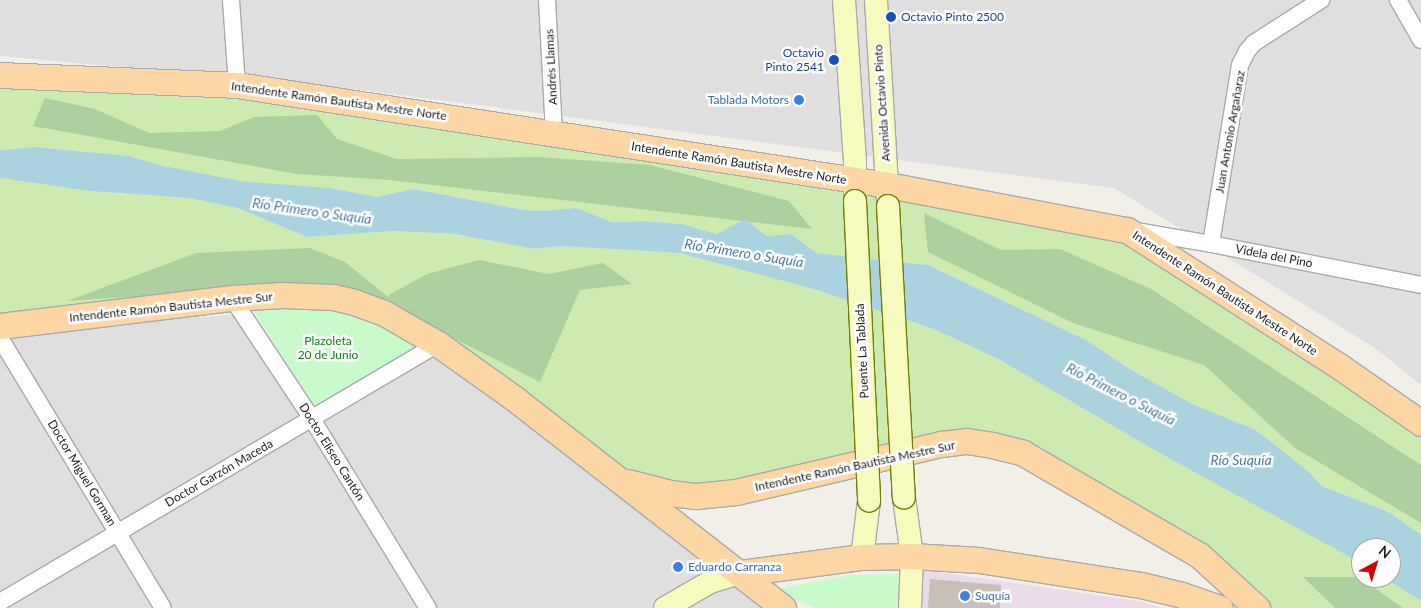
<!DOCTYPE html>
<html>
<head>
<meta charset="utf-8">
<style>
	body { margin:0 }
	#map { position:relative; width:1421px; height:608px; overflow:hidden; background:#f2efe9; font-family:Lato,sans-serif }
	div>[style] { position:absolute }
	.residential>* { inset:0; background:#e0dfdf }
	.industrial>* { inset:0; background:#ebdbe8 }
	.grass>* { inset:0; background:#cdebb0 }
	.forest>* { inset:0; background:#add19e }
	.park>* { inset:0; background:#c8facc }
	.water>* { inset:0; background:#aad3df }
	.building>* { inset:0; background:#c7bfb8 }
	.roads { filter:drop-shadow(1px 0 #a9a9a9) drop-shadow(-1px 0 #a9a9a9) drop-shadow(0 1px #a9a9a9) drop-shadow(0 -1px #a9a9a9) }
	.minor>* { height:16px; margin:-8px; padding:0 8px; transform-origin:8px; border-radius:8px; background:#fff }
	.secondary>* { height:22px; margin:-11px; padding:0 11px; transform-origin:11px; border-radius:11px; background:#f7fabf }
	.primary>* { height:25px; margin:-12.5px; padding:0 12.5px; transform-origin:12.5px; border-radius:12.5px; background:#fcd6a4 }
	.bridges { filter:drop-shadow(1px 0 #707d05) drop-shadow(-1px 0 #707d05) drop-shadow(0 1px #707d05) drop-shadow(0 -1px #707d05) }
	.secondary-bridge>* { height:22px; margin:-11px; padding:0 11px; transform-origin:11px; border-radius:11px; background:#f7fabf }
	.dots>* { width:14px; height:14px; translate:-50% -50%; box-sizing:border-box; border:2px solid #fff; border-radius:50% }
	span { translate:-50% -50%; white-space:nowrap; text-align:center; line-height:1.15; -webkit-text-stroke:5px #fff; paint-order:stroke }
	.transit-label { font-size:12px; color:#164399 }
	.left { translate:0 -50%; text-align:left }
	.right { translate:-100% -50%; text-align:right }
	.street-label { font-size:12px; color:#222 }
	.shop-label { font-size:12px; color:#366cbe }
	.park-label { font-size:12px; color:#0c8416 }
	.water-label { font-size:14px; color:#4a7aab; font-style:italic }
	.north { position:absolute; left:1351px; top:538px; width:50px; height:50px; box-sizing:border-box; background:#fff; border:1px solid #a7a7a7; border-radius:50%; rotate:39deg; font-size:14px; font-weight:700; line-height:20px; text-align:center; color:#222 }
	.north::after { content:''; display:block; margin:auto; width:18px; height:22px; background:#d40000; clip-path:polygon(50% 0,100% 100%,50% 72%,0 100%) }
</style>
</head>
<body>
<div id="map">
	<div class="residential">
		<div style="clip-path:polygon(0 0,1421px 0,1421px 385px,1375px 348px,1114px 188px,354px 89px,0 56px)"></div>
		<div style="clip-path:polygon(242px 314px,312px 424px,435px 354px,506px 396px,766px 608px,0 608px,0 335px,25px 330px)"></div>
	</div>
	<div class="industrial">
		<div style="clip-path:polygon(926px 570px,1143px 602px,1163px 608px,897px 608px)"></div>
	</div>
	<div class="grass">
		<div style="clip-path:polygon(0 75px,237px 85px,1127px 230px,1421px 423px,1421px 535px,1389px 512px,1322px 486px,1308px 471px,1256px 430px,1192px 404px,1130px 369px,1086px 340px,928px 265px,816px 253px,791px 234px,766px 236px,746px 220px,716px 234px,682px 224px,644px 221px,612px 222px,576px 208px,543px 211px,524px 210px,413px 189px,377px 197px,330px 188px,241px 181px,159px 165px,130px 156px,36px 147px,0 150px)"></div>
		<div style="clip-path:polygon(0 178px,89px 191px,189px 198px,237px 208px,307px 237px,394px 231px,454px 234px,535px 249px,559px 246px,679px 253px,817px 290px,934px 329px,1000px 360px,1163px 455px,1342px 552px,1361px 563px,1361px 578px,1384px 578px,1421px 601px,1421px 608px,1257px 608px,1219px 571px,992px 445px,736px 492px,616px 479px,354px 302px,0 326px)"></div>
	</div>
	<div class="forest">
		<div style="clip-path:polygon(45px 98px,95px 109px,149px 133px,220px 131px,254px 117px,317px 115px,337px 139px,397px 159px,539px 157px,650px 165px,789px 201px,812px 229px,390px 180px,297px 174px,33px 126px)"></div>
		<div style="clip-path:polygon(924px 213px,1001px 250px,1060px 249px,1151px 289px,1421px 465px,1421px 523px,1295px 448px,1204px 365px,1073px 323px,928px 252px)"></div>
		<div style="clip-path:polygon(310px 248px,345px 262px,387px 296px,427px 274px,479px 260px,549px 274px,603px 263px,632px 284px,580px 290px,540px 382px,386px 304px,322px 284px,67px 301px,196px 253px)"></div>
		<div style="clip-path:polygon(1303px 577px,1359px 577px,1403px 608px,1335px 608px)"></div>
	</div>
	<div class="park">
		<div style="clip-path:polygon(249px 304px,333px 306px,375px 318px,422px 343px,314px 406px)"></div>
		<div style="clip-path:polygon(903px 574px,900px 608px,816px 608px,796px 600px,780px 588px,850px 575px)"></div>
	</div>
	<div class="water">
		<div style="clip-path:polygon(35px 147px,130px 156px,159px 165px,241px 181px,330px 188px,377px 197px,413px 189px,524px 210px,543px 211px,576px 208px,612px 222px,644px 221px,682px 224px,716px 234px,746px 219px,766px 236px,791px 234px,816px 253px,928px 265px,1086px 340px,1130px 369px,1192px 404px,1256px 430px,1308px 471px,1322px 486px,1389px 512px,1421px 535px,1421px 601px,1384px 578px,1391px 578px,1391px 548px,1361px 548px,1361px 563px,1163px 455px,1000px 360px,934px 329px,817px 290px,679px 253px,559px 246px,535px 249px,454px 234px,394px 231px,307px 237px,237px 208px,189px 198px,89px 191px,0 178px,0 150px)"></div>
	</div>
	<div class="building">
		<div style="clip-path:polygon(930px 579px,1001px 585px,1000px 608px,928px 608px)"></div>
	</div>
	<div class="roads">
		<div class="minor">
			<div style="left:231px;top:0;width:85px;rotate:86deg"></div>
			<div style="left:547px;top:0;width:133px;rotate:87deg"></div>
			<div style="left:1398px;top:0;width:46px;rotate:60.1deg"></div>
			<div style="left:1136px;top:231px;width:76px;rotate:9.8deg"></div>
			<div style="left:1211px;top:244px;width:214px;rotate:11deg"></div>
			<div style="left:1211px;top:244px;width:181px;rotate:-80.8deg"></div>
			<div style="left:1240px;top:65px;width:16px;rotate:-63deg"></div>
			<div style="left:1247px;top:51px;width:11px;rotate:-49deg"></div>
			<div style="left:1254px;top:43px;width:80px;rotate:-32.7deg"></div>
			<div style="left:232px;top:298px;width:145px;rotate:56.5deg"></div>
			<div style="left:312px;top:419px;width:222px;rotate:58.5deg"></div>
			<div style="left:0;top:338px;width:315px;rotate:58.9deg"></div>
			<div style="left:0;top:602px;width:508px;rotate:-30.5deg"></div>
		</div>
		<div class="secondary">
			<div style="left:844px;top:0;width:162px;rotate:86.1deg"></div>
			<div style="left:855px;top:162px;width:36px;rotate:90deg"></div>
			<div style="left:876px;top:0;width:201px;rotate:86.6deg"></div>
			<div style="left:904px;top:498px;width:59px;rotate:82.1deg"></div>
			<div style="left:912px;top:556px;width:52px;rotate:92.2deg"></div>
			<div style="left:862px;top:557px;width:56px;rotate:-82.9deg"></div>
			<div style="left:665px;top:608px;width:52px;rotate:-30deg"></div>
			<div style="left:710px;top:582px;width:31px;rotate:-17deg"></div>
		</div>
		<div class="primary">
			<div style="left:0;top:75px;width:237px;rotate:2.4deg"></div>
			<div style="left:237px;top:85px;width:659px;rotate:8.73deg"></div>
			<div style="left:888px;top:185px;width:243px;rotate:10.7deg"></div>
			<div style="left:1127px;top:230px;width:252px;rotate:32.7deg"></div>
			<div style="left:1339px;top:366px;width:100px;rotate:34.8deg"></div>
			<div style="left:0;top:326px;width:234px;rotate:-6.9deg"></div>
			<div style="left:232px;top:298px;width:50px;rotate:-3.4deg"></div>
			<div style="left:282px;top:295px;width:51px;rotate:2.2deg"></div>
			<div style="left:333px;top:297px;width:22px;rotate:13deg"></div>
			<div style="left:354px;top:302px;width:32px;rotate:20deg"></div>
			<div style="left:384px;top:313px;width:62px;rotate:29.9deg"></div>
			<div style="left:438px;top:344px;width:95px;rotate:35.5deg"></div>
			<div style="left:515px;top:399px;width:340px;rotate:37.9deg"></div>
			<div style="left:628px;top:482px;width:43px;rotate:14.7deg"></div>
			<div style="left:670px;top:493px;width:26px;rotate:7deg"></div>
			<div style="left:696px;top:496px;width:40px;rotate:-5.7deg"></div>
			<div style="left:736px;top:492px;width:211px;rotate:-13.2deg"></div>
			<div style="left:941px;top:444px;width:26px;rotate:-7deg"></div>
			<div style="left:967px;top:441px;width:25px;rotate:9deg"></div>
			<div style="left:992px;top:445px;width:32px;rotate:14deg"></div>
			<div style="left:1023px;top:453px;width:203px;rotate:30.1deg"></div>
			<div style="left:1199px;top:555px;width:79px;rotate:42.4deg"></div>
			<div style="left:740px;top:573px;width:123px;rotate:-7.5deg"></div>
			<div style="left:862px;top:557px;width:50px;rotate:-1.1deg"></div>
			<div style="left:912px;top:556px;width:67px;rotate:3.4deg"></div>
			<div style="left:979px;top:560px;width:164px;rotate:8.8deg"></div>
			<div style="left:1141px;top:585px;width:42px;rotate:13.7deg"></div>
			<div style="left:1182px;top:595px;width:40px;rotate:18.9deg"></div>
		</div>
	</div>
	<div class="bridges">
		<div class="secondary-bridge">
			<div style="left:855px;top:201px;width:300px;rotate:87.3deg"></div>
			<div style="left:888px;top:206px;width:292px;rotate:86.9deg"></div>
		</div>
	</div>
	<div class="dots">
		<div style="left:891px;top:17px;background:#1a4fb4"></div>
		<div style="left:834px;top:60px;background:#1a4fb4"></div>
		<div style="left:799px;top:100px;background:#3f7fe0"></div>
		<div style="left:678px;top:567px;background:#3f7fe0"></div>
		<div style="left:965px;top:596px;background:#3f7fe0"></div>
	</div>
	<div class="transit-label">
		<span class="left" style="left:901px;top:17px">Octavio Pinto 2500</span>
		<span class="right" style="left:824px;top:60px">Octavio<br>Pinto 2541</span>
	</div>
	<div class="street-label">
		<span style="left:551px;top:67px;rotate:-93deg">Andrés Llamas</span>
		<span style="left:339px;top:101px;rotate:8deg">Intendente Ramón Bautista Mestre Norte</span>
		<span style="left:882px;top:103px;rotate:-94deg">Avenida Octavio Pinto</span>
		<span style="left:1230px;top:132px;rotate:-80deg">Juan Antonio Argañaraz</span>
		<span style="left:739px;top:163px;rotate:9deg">Intendente Ramón Bautista Mestre Norte</span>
		<span style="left:1274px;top:256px;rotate:11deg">Videla del Pino</span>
		<span style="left:1225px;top:293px;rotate:33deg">Intendente Ramón Bautista Mestre Norte</span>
		<span style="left:171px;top:307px;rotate:-6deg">Intendente Ramón Bautista Mestre Sur</span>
		<span style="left:862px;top:351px;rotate:-93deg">Puente La Tablada</span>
		<span style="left:332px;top:452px;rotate:58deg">Doctor Eliseo Cantón</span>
		<span style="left:855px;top:466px;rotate:-12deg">Intendente Ramón Bautista Mestre Sur</span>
		<span style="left:82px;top:473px;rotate:59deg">Doctor Miguel Gorman</span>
		<span style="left:219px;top:473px;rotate:-30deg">Doctor Garzón Maceda</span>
	</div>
	<div class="shop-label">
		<span class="right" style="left:789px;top:100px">Tablada Motors</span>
		<span class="left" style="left:688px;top:567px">Eduardo Carranza</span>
		<span class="left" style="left:975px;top:596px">Suquía</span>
	</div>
	<div class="park-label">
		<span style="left:328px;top:348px">Plazoleta<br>20 de Junio</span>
	</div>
	<div class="water-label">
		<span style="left:312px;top:211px;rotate:8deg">Río Primero o Suquía</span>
		<span style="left:744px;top:253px;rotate:9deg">Río Primero o Suquía</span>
		<span style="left:1121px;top:394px;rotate:27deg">Río Primero o Suquía</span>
		<span style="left:1241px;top:460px">Río Suquía</span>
	</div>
	<div class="north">N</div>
</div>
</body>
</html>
